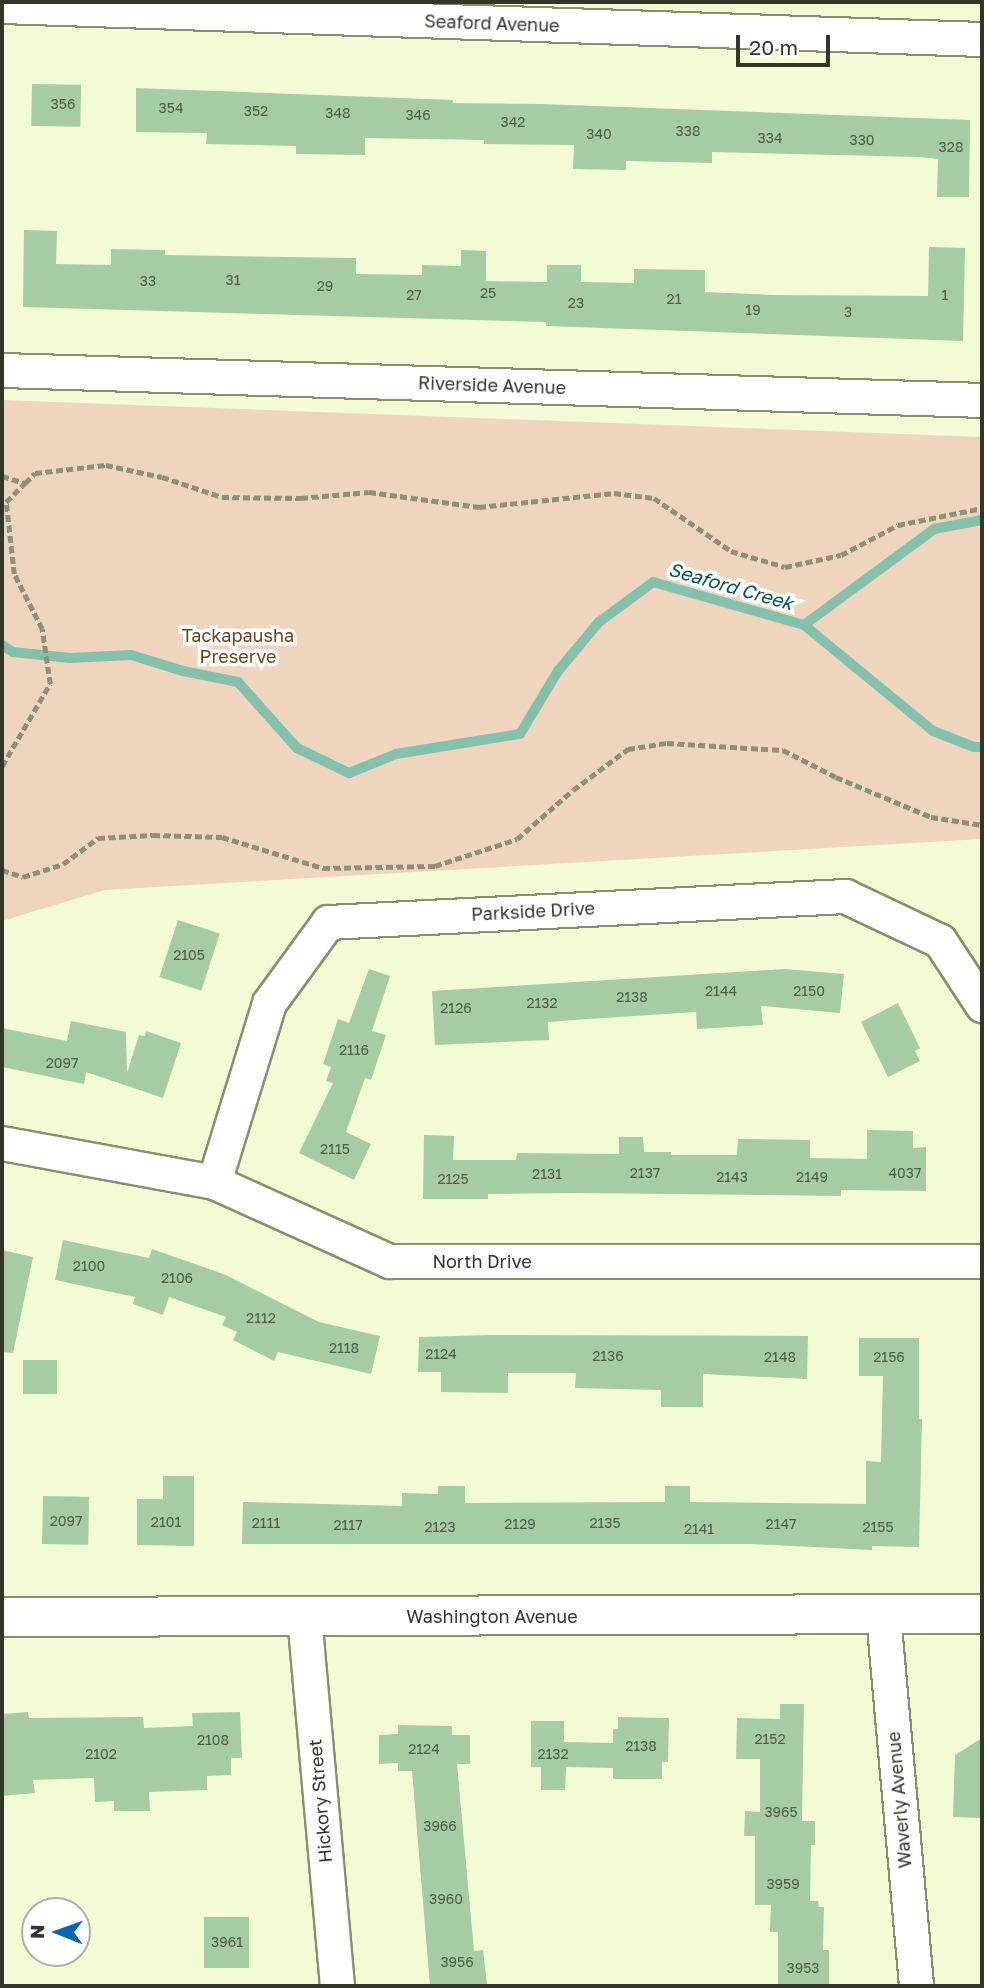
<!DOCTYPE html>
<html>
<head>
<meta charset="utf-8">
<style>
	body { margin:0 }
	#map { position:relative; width:984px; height:1988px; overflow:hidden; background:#f3fbd5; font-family:"Golos Text",sans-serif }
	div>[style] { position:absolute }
	.green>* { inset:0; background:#efd5be }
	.stream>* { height:10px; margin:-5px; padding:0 5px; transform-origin:5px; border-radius:5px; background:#84c1ac }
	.building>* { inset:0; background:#a5cca3; transform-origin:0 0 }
	.path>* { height:4.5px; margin-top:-2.25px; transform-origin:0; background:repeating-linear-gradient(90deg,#8c9177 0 7px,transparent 0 10.5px) }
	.roads { filter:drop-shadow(2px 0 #888f6d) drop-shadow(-2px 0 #888f6d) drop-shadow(0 2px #888f6d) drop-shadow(0 -2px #888f6d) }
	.minor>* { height:33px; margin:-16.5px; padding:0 16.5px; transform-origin:16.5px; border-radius:16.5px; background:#fff }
	.tertiary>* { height:38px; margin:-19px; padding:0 19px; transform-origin:19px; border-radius:19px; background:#fff }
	span { translate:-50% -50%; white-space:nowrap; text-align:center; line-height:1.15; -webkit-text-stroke:7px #fff; paint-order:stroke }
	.number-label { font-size:14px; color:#505c46 }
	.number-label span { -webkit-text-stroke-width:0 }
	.street-label { font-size:18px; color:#333627 }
	.park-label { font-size:18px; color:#6d4419 }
	.water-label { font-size:19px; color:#015945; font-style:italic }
	.frame { position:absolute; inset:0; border:4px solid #333627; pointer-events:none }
	.north { position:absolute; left:21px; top:1897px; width:70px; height:70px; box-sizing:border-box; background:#fff; border:2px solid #adafa9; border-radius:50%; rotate:271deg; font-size:19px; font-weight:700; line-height:28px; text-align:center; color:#333627 }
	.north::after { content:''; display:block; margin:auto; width:24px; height:32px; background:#0a65b2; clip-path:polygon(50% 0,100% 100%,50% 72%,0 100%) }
	.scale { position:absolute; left:736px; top:35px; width:94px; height:32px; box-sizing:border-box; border:4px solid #333627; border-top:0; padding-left:9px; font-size:21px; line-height:24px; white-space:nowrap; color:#333627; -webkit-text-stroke:5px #fff; paint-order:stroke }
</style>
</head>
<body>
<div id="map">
	<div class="green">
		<div style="clip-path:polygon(2px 400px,982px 437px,982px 839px,105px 890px,2px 921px)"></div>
	</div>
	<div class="stream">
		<div style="left:804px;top:625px;width:162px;rotate:-36.4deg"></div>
		<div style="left:934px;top:529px;width:49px;rotate:-10.6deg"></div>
		<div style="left:2px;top:645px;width:13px;rotate:32deg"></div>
		<div style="left:13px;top:652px;width:57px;rotate:6deg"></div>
		<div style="left:70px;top:658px;width:61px;rotate:-2.8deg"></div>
		<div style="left:131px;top:655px;width:54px;rotate:17.1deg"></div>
		<div style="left:183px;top:671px;width:56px;rotate:11.3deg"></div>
		<div style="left:238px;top:682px;width:89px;rotate:48.2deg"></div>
		<div style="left:297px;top:748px;width:58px;rotate:25.7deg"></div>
		<div style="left:349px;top:773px;width:51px;rotate:-22deg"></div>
		<div style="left:396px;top:754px;width:126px;rotate:-9.2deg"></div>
		<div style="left:520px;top:734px;width:74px;rotate:-58.9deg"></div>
		<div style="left:558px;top:671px;width:64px;rotate:-50.1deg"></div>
		<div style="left:599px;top:622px;width:67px;rotate:-36.5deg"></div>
		<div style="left:653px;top:582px;width:157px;rotate:15.9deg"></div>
		<div style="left:804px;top:625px;width:167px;rotate:39.4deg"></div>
		<div style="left:933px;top:731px;width:44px;rotate:21.3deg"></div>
		<div style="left:974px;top:747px;width:8px"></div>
	</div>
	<div class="building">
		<div style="left:32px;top:84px;width:49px;height:42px;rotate:1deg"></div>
		<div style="clip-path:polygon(136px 88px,453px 100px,453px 103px,541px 104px,970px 120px,969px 197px,937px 197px,938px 159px,919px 157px,712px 152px,712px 163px,626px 161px,626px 170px,573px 169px,574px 145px,484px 144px,484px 140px,365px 138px,365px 155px,296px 154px,296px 146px,206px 144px,207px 133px,136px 132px)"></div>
		<div style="clip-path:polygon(24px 230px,57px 231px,56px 264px,111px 265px,111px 249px,165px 250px,165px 255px,356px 258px,356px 274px,422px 275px,422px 265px,461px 266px,461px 250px,486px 251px,486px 281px,547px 282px,547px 265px,581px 265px,581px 282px,634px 283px,634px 269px,705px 270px,705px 292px,773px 295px,928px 296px,929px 247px,965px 248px,963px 341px,546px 326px,546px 322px,23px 307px)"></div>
		<div style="left:178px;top:920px;width:44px;height:60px;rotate:18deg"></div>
		<div style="clip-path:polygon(369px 969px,390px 976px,372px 1031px,386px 1035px,371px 1080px,365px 1078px,346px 1132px,371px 1144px,354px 1180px,299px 1153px,333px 1083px,326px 1081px,331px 1067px,323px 1064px,338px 1019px,349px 1023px)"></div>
		<div style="clip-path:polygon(785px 969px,844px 974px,840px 1013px,761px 1006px,763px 1025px,697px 1029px,696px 1012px,574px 1020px,548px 1022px,549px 1040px,435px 1045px,432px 991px)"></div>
		<div style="clip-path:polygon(898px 1003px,920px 1048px,915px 1051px,920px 1061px,888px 1077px,861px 1022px)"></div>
		<div style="clip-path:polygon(71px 1021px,126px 1032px,127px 1073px,139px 1035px,145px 1036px,146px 1031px,181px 1043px,163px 1098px,86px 1072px,84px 1084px,2px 1067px,2px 1028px,67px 1041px)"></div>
		<div style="clip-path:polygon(867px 1130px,913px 1131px,913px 1148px,926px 1147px,926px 1191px,841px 1190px,841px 1196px,578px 1193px,488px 1194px,488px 1199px,423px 1199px,424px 1135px,454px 1136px,453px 1160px,516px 1160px,517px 1153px,619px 1154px,619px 1137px,643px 1137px,644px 1152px,671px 1152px,671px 1155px,737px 1155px,738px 1139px,810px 1140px,810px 1158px,867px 1159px)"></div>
		<div style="clip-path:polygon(63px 1240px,149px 1258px,152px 1249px,226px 1275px,319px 1322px,380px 1336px,371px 1374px,278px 1352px,274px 1361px,233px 1340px,237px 1332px,222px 1325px,226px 1317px,169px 1297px,163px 1315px,133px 1304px,135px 1297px,55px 1280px)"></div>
		<div style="clip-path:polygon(2px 1250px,33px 1257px,13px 1353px,2px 1352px)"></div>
		<div style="clip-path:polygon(491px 1335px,808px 1336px,807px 1379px,703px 1374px,703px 1407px,661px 1407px,661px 1390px,575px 1388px,576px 1373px,508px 1373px,508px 1393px,441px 1392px,441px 1372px,418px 1372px,419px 1337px)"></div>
		<div style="clip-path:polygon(859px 1338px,919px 1338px,919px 1419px,922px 1419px,919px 1547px,872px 1546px,872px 1550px,753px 1544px,242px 1544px,243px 1502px,402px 1506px,402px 1493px,438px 1494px,438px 1486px,465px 1486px,465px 1503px,665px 1502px,665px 1486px,690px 1486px,690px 1502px,866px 1504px,866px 1461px,881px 1462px,883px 1376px,859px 1376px)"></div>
		<div style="left:23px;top:1360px;width:34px;height:34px"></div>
		<div style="clip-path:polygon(163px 1476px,194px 1476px,194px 1546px,137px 1545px,137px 1499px,163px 1499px)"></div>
		<div style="left:43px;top:1496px;width:46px;height:48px;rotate:1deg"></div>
		<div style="clip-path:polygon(780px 1704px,804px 1704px,802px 1821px,815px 1821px,815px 1845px,811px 1845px,810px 1901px,818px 1901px,819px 1907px,824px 1907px,823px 1950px,829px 1950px,829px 1986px,778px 1986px,778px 1932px,770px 1932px,771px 1905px,755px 1905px,755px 1836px,744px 1836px,745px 1811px,760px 1812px,760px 1759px,736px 1759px,737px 1718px,780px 1719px)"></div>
		<div style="clip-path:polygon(28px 1712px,29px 1718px,143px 1717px,144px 1728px,193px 1726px,192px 1713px,240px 1712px,242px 1758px,231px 1758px,231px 1775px,207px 1776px,207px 1790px,149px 1792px,150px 1811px,114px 1811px,114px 1801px,95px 1802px,94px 1778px,33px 1780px,35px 1793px,2px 1796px,2px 1714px)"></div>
		<div style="clip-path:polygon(618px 1717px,669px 1718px,668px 1762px,662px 1762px,662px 1779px,613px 1779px,613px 1768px,566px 1767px,565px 1790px,541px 1790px,541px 1767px,531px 1767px,531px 1721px,564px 1721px,564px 1742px,613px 1743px,613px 1729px,618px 1729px)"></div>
		<div style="clip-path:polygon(398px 1725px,452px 1726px,452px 1735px,470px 1735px,470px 1764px,457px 1764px,474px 1951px,483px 1950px,487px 1984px,480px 1986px,430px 1986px,412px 1771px,398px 1771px,398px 1763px,379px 1764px,379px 1735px,398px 1734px)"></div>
		<div style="clip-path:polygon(982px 1738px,982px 1818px,953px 1817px,955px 1755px)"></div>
		<div style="left:204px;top:1917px;width:45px;height:51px"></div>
	</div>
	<div class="path">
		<div style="left:2px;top:476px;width:24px;rotate:17deg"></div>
		<div style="left:25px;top:483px;width:14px;rotate:-45deg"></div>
		<div style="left:35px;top:473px;width:71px;rotate:-6.4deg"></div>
		<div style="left:106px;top:465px;width:57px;rotate:12.1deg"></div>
		<div style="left:162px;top:477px;width:63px;rotate:18.4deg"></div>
		<div style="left:222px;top:497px;width:79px;rotate:0.7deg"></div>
		<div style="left:301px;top:498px;width:68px;rotate:-5deg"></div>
		<div style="left:369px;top:492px;width:111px;rotate:7.8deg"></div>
		<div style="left:479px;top:507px;width:136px;rotate:-5.9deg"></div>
		<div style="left:614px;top:493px;width:40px;rotate:7.1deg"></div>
		<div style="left:654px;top:498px;width:93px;rotate:34.5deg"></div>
		<div style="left:731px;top:551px;width:56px;rotate:16.5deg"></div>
		<div style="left:785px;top:567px;width:57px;rotate:-12.1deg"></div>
		<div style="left:841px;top:555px;width:64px;rotate:-27.8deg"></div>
		<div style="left:898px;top:525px;width:86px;rotate:-11.4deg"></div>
		<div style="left:2px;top:766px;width:95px;rotate:-59.7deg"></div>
		<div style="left:50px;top:684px;width:56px;rotate:-98.3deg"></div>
		<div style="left:42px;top:629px;width:62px;rotate:-117deg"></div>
		<div style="left:14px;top:574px;width:72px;rotate:-96.3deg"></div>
		<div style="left:6px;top:502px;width:27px;rotate:-45deg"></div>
		<div style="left:2px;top:870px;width:22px;rotate:18deg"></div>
		<div style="left:23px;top:877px;width:42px;rotate:-18deg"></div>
		<div style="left:63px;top:864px;width:44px;rotate:-36.6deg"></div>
		<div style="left:98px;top:838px;width:55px;rotate:-3.1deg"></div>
		<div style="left:153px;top:835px;width:69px;rotate:1.7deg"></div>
		<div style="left:222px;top:837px;width:106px;rotate:17.1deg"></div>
		<div style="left:323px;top:868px;width:112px;rotate:-1deg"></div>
		<div style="left:435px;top:866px;width:86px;rotate:-18.2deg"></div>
		<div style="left:517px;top:839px;width:74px;rotate:-41.2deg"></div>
		<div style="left:573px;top:790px;width:69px;rotate:-36.7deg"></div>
		<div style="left:628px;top:749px;width:39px;rotate:-9deg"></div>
		<div style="left:667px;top:743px;width:116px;rotate:3.5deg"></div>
		<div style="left:783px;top:750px;width:59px;rotate:27deg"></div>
		<div style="left:836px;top:777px;width:103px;rotate:22.8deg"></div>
		<div style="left:931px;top:817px;width:52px;rotate:8.9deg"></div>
	</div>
	<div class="roads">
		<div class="minor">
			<div style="left:2px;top:6px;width:981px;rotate:1.93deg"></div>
			<div style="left:2px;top:370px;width:980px;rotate:1.75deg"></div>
			<div style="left:2px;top:1143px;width:216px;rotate:10.4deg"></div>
			<div style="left:214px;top:1182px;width:192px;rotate:24.3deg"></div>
			<div style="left:389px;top:1261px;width:593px"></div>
			<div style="left:214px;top:1182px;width:187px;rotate:-72.9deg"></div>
			<div style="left:269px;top:1003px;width:100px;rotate:-53.9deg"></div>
			<div style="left:328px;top:922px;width:518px;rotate:-2.88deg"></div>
			<div style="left:845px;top:896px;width:105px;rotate:25.3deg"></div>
			<div style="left:940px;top:941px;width:77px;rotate:56.7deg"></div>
			<div style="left:883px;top:1615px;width:372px;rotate:84.9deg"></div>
			<div style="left:304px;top:1616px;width:371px;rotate:84.9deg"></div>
		</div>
		<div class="tertiary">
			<div style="left:2px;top:1617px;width:980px;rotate:-0.18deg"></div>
		</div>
	</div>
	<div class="number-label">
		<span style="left:63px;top:104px">356</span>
		<span style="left:171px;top:108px">354</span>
		<span style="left:256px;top:111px">352</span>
		<span style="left:338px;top:113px">348</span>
		<span style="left:418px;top:115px">346</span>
		<span style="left:513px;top:122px">342</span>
		<span style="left:688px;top:131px">338</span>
		<span style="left:599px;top:134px">340</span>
		<span style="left:770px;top:138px">334</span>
		<span style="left:862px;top:140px">330</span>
		<span style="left:951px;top:147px">328</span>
		<span style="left:233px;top:280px">31</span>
		<span style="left:148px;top:281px">33</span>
		<span style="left:325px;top:286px">29</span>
		<span style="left:488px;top:293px">25</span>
		<span style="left:414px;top:295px">27</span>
		<span style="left:945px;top:295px">1</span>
		<span style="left:674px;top:299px">21</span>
		<span style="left:576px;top:303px">23</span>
		<span style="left:753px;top:310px">19</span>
		<span style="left:848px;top:312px">3</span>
		<span style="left:189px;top:955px">2105</span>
		<span style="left:721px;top:991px">2144</span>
		<span style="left:809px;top:991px">2150</span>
		<span style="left:632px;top:997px">2138</span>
		<span style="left:542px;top:1003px">2132</span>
		<span style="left:456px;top:1008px">2126</span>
		<span style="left:354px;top:1050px">2116</span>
		<span style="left:62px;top:1063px">2097</span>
		<span style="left:335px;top:1149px">2115</span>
		<span style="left:645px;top:1173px">2137</span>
		<span style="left:905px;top:1173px">4037</span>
		<span style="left:547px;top:1174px">2131</span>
		<span style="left:732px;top:1177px">2143</span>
		<span style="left:812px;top:1177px">2149</span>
		<span style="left:453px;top:1179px">2125</span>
		<span style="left:89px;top:1266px">2100</span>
		<span style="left:177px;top:1278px">2106</span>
		<span style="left:261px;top:1318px">2112</span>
		<span style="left:344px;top:1348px">2118</span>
		<span style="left:441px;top:1354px">2124</span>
		<span style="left:608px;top:1356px">2136</span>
		<span style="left:780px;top:1357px">2148</span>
		<span style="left:889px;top:1357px">2156</span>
		<span style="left:66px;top:1521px">2097</span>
		<span style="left:166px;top:1522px">2101</span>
		<span style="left:266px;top:1523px">2111</span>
		<span style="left:605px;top:1523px">2135</span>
		<span style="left:520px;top:1524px">2129</span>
		<span style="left:781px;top:1524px">2147</span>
		<span style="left:348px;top:1525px">2117</span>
		<span style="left:440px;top:1527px">2123</span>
		<span style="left:878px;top:1527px">2155</span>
		<span style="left:699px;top:1529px">2141</span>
		<span style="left:770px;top:1739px">2152</span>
		<span style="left:213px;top:1740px">2108</span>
		<span style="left:641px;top:1746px">2138</span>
		<span style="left:424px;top:1749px">2124</span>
		<span style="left:101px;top:1754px">2102</span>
		<span style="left:553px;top:1754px">2132</span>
		<span style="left:781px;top:1812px">3965</span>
		<span style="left:440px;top:1826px">3966</span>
		<span style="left:783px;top:1884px">3959</span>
		<span style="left:446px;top:1899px">3960</span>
		<span style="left:227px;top:1942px">3961</span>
		<span style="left:457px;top:1962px">3956</span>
		<span style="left:803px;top:1968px">3953</span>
	</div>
	<div class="street-label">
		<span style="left:492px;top:23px;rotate:2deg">Seaford Avenue</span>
		<span style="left:492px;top:385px;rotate:2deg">Riverside Avenue</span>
		<span style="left:533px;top:911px;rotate:-3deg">Parkside Drive</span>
		<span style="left:482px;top:1261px">North Drive</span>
		<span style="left:492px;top:1616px">Washington Avenue</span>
		<span style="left:899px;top:1800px;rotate:-95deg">Waverly Avenue</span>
		<span style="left:320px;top:1801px;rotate:-95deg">Hickory Street</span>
	</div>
	<div class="park-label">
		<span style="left:238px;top:646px">Tackapausha<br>Preserve</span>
	</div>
	<div class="water-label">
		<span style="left:731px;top:586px;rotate:16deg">Seaford Creek</span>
	</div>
	<div class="frame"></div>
	<div class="north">N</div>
	<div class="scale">20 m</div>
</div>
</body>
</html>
